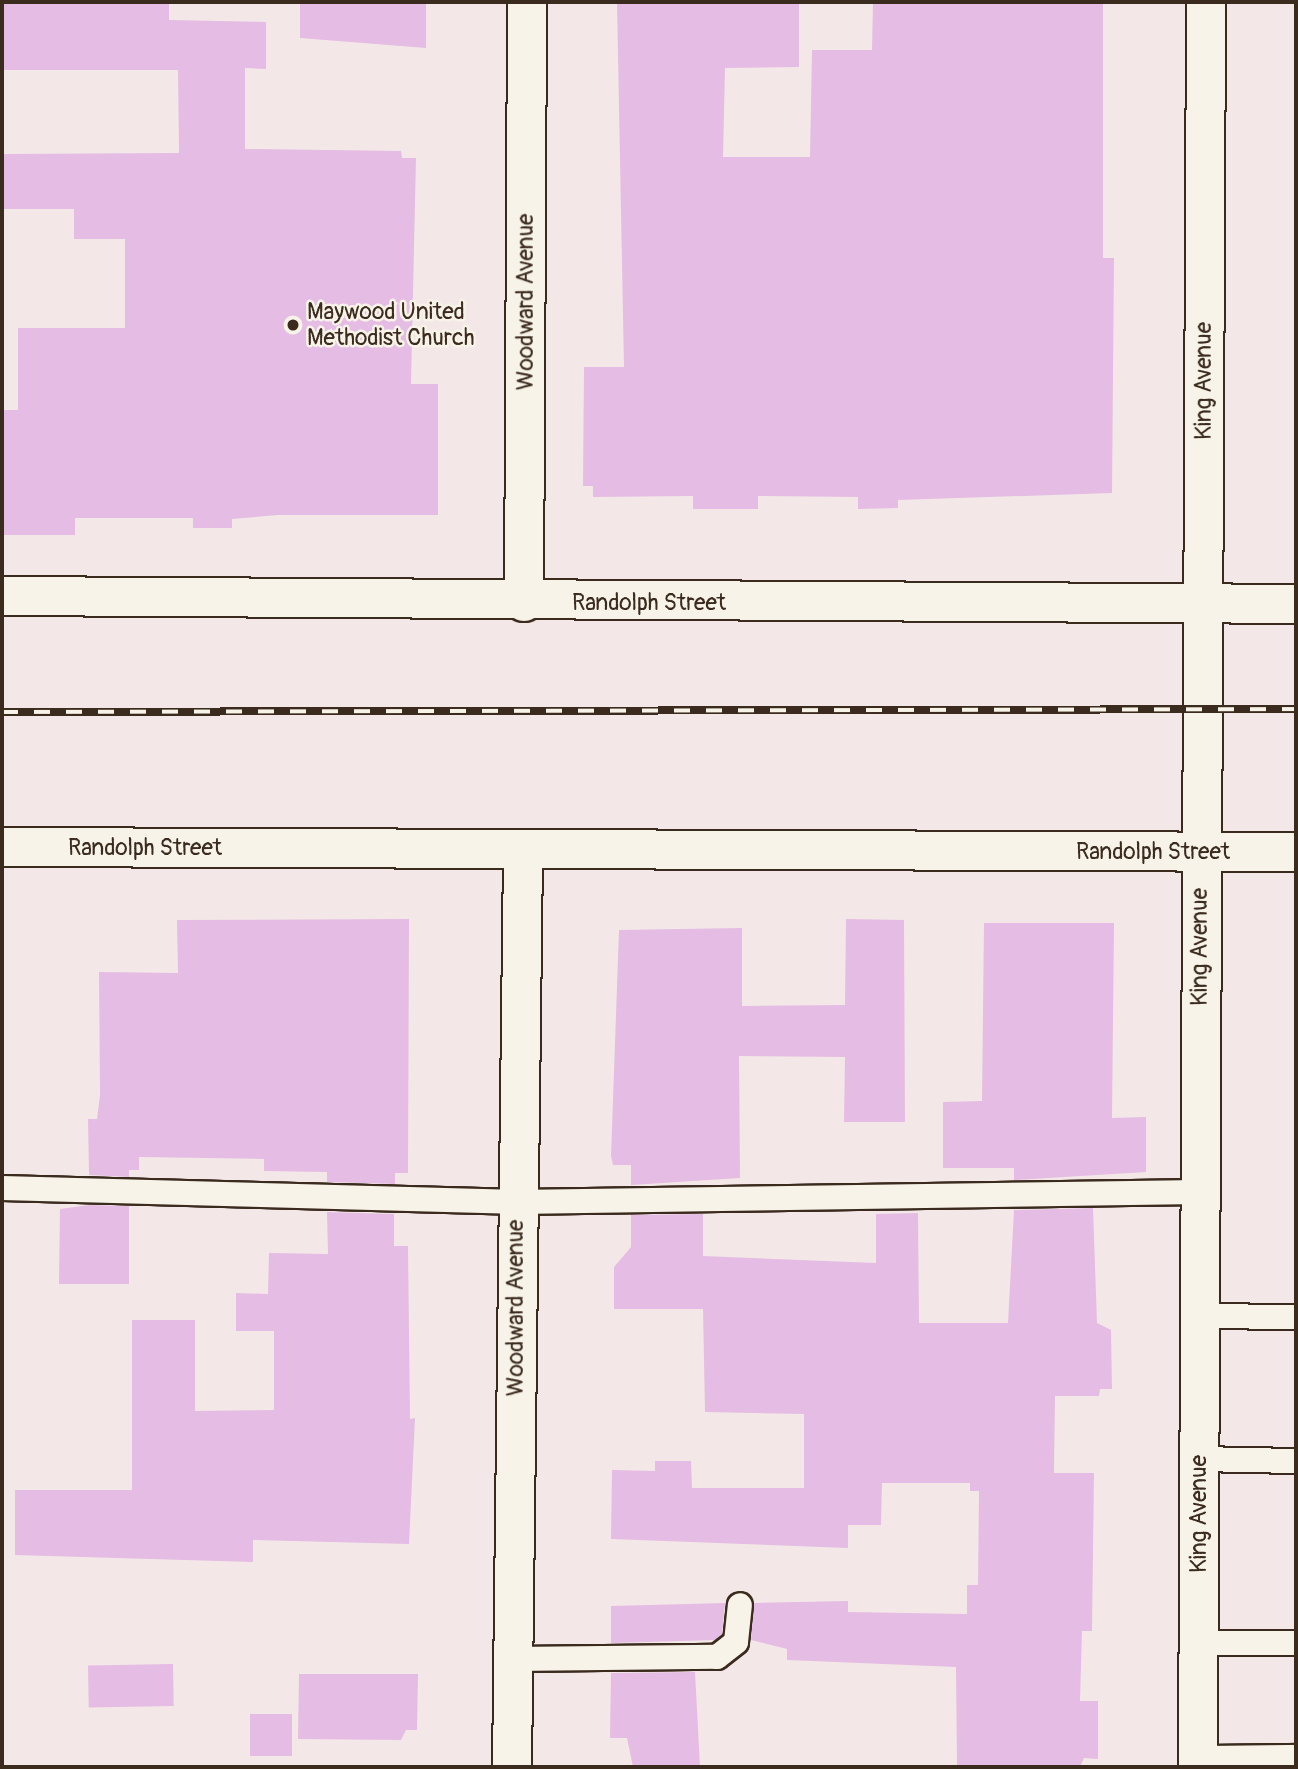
<!DOCTYPE html>
<html>
<head>
<meta charset="utf-8">
<style>
	body { margin:0 }
	#map { position:relative; width:1298px; height:1769px; overflow:hidden; background:#f3e8e7; font-family:Pangolin,sans-serif }
	div>[style] { position:absolute }
	.building>* { inset:0; background:#e5bce3; transform-origin:0 0 }
	.roads { filter:drop-shadow(2px 0 #3b2a1e) drop-shadow(-2px 0 #3b2a1e) drop-shadow(0 2px #3b2a1e) drop-shadow(0 -2px #3b2a1e) }
	.service>* { height:24px; margin:-12px; padding:0 12px; transform-origin:12px; border-radius:12px; background:#f7f3e8 }
	.minor>* { height:38px; margin:-19px; padding:0 19px; transform-origin:19px; border-radius:19px; background:#f7f3e8 }
	.tertiary>* { height:38px; margin:-19px; padding:0 19px; transform-origin:19px; border-radius:19px; background:#f7f3e8 }
	.rail>* { height:8px; margin-top:-4px; transform-origin:0; background:repeating-linear-gradient(90deg,#f7f3e8 0 16px,#3b2a1e 0 32px); box-sizing:border-box; border-block:2px solid #3b2a1e }
	.dots>* { width:19px; height:19px; translate:-50% -50%; box-sizing:border-box; border:4px solid #f7f3e8; border-radius:50% }
	span { translate:-50% -50%; white-space:nowrap; text-align:center; line-height:1.15; -webkit-text-stroke:5px #f7f3e8; paint-order:stroke }
	.street-label { font-size:23px; color:#3b2a1e }
	.poi-label { font-size:23px; color:#3b2a1e }
	.left { translate:0 -50%; text-align:left }
	.frame { position:absolute; inset:0; border:4px solid #3b2a1e; pointer-events:none }
</style>
</head>
<body>
<div id="map">
	<div class="building">
		<div style="clip-path:polygon(2px 2px,169px 2px,169px 20px,266px 22px,266px 69px,245px 68px,245px 149px,401px 151px,402px 158px,416px 158px,411px 384px,438px 384px,438px 515px,278px 515px,232px 519px,232px 528px,193px 528px,193px 518px,75px 518px,75px 535px,2px 535px,2px 410px,18px 410px,18px 328px,125px 328px,125px 239px,74px 239px,74px 209px,2px 209px,2px 154px,179px 153px,178px 70px,2px 70px)"></div>
		<div style="clip-path:polygon(300px 2px,426px 2px,426px 48px,300px 38px)"></div>
		<div style="clip-path:polygon(617px 2px,799px 2px,799px 67px,725px 68px,723px 157px,810px 157px,812px 50px,872px 50px,873px 2px,1103px 2px,1103px 258px,1114px 258px,1112px 493px,898px 500px,898px 508px,858px 509px,858px 497px,758px 496px,758px 509px,693px 509px,693px 496px,593px 497px,593px 486px,583px 486px,584px 367px,624px 367px)"></div>
		<div style="clip-path:polygon(409px 919px,408px 1173px,395px 1173px,395px 1184px,327px 1182px,327px 1172px,264px 1171px,264px 1159px,139px 1157px,139px 1170px,129px 1170px,129px 1177px,89px 1175px,88px 1119px,97px 1119px,100px 1095px,99px 972px,178px 973px,177px 920px)"></div>
		<div style="clip-path:polygon(846px 919px,904px 920px,905px 1122px,844px 1122px,845px 1057px,739px 1056px,740px 1178px,631px 1185px,631px 1165px,613px 1165px,611px 1156px,619px 930px,742px 928px,742px 1006px,845px 1005px)"></div>
		<div style="clip-path:polygon(984px 923px,1114px 923px,1112px 1118px,1146px 1117px,1146px 1172px,1014px 1180px,1014px 1168px,943px 1168px,943px 1102px,982px 1101px)"></div>
		<div style="clip-path:polygon(89px 1205px,129px 1206px,129px 1284px,59px 1284px,60px 1209px)"></div>
		<div style="clip-path:polygon(1093px 1208px,1097px 1323px,1111px 1330px,1112px 1389px,1100px 1389px,1099px 1396px,1055px 1396px,1054px 1473px,1094px 1473px,1092px 1631px,1082px 1631px,1080px 1701px,1098px 1701px,1098px 1759px,1084px 1758px,1080px 1767px,957px 1767px,956px 1667px,787px 1660px,787px 1649px,751px 1640px,754px 1603px,848px 1601px,848px 1612px,967px 1614px,967px 1585px,978px 1585px,979px 1491px,970px 1491px,970px 1483px,882px 1483px,881px 1525px,848px 1525px,848px 1548px,611px 1539px,612px 1470px,655px 1471px,655px 1461px,691px 1461px,692px 1488px,804px 1488px,804px 1414px,705px 1412px,703px 1309px,614px 1309px,614px 1267px,631px 1247px,631px 1215px,703px 1214px,703px 1256px,876px 1263px,876px 1214px,918px 1213px,919px 1323px,1008px 1323px,1014px 1210px)"></div>
		<div style="clip-path:polygon(327px 1212px,394px 1214px,394px 1246px,408px 1246px,410px 1419px,415px 1418px,409px 1544px,253px 1540px,253px 1562px,15px 1555px,15px 1490px,132px 1490px,132px 1320px,195px 1320px,195px 1411px,274px 1410px,274px 1331px,236px 1331px,236px 1293px,268px 1294px,269px 1253px,328px 1254px)"></div>
		<div style="clip-path:polygon(725px 1603px,722px 1634px,715px 1640px,611px 1643px,611px 1606px)"></div>
		<div style="left:173px;top:1664px;width:42px;height:85px;rotate:89deg"></div>
		<div style="clip-path:polygon(695px 1672px,700px 1767px,633px 1767px,627px 1738px,610px 1738px,611px 1673px)"></div>
		<div style="clip-path:polygon(299px 1674px,418px 1674px,417px 1730px,406px 1730px,401px 1740px,298px 1739px)"></div>
		<div style="left:250px;top:1714px;width:42px;height:42px"></div>
	</div>
	<div class="roads">
		<div class="service">
			<div style="left:2px;top:1188px;width:514px;rotate:1.56deg"></div>
			<div style="left:516px;top:1202px;width:684px;rotate:-0.84deg"></div>
			<div style="left:1200px;top:1316px;width:96px;rotate:0.6deg"></div>
			<div style="left:1199px;top:1459px;width:97px;rotate:1.2deg"></div>
			<div style="left:1199px;top:1643px;width:97px"></div>
			<div style="left:513px;top:1659px;width:204px;rotate:-0.6deg"></div>
			<div style="left:717px;top:1657px;width:24px;rotate:-38deg"></div>
			<div style="left:736px;top:1642px;width:37px;rotate:-84deg"></div>
			<div style="left:1198px;top:1758px;width:98px;rotate:-0.6deg"></div>
		</div>
		<div class="minor">
			<div style="left:524px;top:602px;width:600px;rotate:-89.71deg"></div>
			<div style="left:512px;top:1767px;width:917px;rotate:-89.31deg"></div>
			<div style="left:1198px;top:1767px;width:1765px;rotate:-89.74deg"></div>
		</div>
		<div class="tertiary">
			<div style="left:2px;top:596px;width:1294px;rotate:0.35deg"></div>
			<div style="left:2px;top:847px;width:1294px;rotate:0.22deg"></div>
		</div>
	</div>
	<div class="rail">
		<div style="left:2px;top:712px;width:1294px;rotate:-0.13deg"></div>
	</div>
	<div class="dots">
		<div style="left:293px;top:325px;background:#3b2a1e"></div>
	</div>
	<div class="street-label">
		<span style="left:526px;top:302px;rotate:-90deg">Woodward Avenue</span>
		<span style="left:1204px;top:381px;rotate:-90deg">King Avenue</span>
		<span style="left:649px;top:603px">Randolph Street</span>
		<span style="left:145px;top:848px">Randolph Street</span>
		<span style="left:1153px;top:852px">Randolph Street</span>
		<span style="left:1200px;top:947px;rotate:-90deg">King Avenue</span>
		<span style="left:516px;top:1308px;rotate:-90deg">Woodward Avenue</span>
		<span style="left:1199px;top:1514px;rotate:-90deg">King Avenue</span>
	</div>
	<div class="poi-label">
		<span class="left" style="left:307px;top:325px">Maywood United<br>Methodist Church</span>
	</div>
	<div class="frame"></div>
</div>
</body>
</html>
